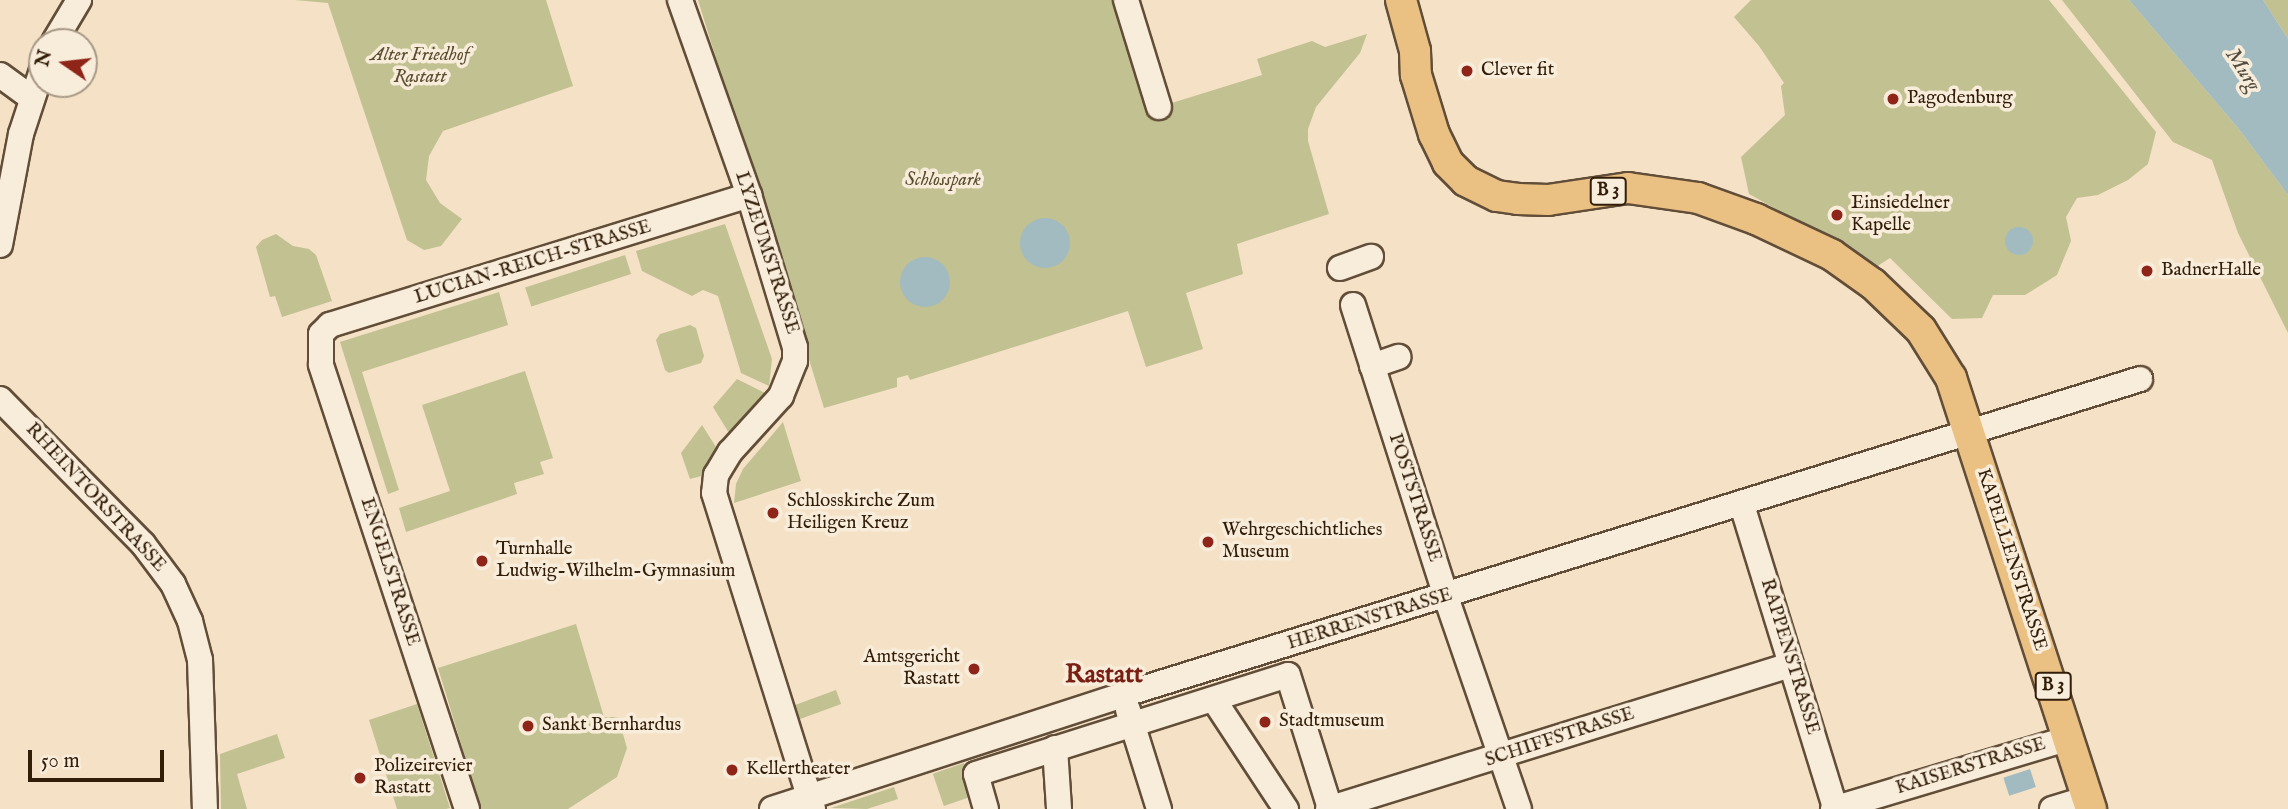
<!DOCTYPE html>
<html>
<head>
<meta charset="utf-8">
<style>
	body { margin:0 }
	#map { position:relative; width:2288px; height:809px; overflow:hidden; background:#f4e1c6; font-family:"IM FELL English",serif }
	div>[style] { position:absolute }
	.green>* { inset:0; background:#c2c191; transform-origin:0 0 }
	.water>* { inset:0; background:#a1bbc0; transform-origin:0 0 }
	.round { border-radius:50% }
	.roads { filter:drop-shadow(2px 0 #624e38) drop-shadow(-2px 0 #624e38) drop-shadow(0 2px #624e38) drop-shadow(0 -2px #624e38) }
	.minor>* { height:24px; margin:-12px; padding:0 12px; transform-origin:12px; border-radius:12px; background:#f8ecda }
	.major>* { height:30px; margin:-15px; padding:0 15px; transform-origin:15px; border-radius:15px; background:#eac083 }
	.dots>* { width:19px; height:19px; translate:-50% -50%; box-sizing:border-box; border:4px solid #f8ecda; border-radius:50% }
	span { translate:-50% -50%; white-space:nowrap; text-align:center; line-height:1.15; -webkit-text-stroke:7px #f8ecda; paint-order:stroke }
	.shield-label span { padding:2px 5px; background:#f8ecda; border:2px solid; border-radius:5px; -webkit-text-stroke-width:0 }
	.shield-label { font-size:18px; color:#311d08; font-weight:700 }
	.park-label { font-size:19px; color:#5c4e31; font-style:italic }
	.poi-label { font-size:19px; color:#311d08 }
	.left { translate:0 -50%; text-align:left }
	.right { translate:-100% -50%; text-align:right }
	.street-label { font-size:19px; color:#311d08 }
	.water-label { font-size:21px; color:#534c3f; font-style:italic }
	.district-label { font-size:26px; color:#7a1f14; font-weight:700 }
	.north { position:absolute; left:28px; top:28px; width:70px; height:70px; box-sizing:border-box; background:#f8ecda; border:2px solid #a89986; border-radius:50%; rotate:284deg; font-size:19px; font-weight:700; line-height:28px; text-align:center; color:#311d08 }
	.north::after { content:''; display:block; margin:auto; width:24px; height:32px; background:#8f2418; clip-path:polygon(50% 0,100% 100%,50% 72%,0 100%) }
	.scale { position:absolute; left:28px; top:750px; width:136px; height:32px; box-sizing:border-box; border:4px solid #311d08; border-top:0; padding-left:9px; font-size:21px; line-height:24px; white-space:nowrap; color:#311d08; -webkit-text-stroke:5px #f8ecda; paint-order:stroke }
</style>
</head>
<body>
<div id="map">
	<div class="green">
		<div style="clip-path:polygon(295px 0,546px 0,573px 86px,443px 131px,429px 156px,426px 180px,440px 203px,462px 219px,441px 246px,424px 250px,407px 240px,328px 3px)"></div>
		<div style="clip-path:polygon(698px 0,1112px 0,1146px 111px,1262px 75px,1257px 59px,1312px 41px,1325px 47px,1367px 34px,1360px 53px,1316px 107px,1308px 129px,1308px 141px,1329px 214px,1237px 244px,1243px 274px,1186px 293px,1203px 349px,1146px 367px,1128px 311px,910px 380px,908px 375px,897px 378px,897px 387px,824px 408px)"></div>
		<div style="clip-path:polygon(1751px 0,2049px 0,2156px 132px,2148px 164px,2128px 180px,2098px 195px,2077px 198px,2066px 217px,2071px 241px,2057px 275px,2025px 295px,1993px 295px,1982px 318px,1952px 319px,1890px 258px,1873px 269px,1810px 228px,1749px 194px,1741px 157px,1785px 115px,1781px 86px,1784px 83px,1759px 46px,1734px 17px)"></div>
		<div style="clip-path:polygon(2062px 0,2129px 0,2238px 128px,2288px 195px,2288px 333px,2238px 233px,2212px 160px,2173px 142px)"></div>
		<div style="clip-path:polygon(2263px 0,2288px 0,2288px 39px)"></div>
		<div style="clip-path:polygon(725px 224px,772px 359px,769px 386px,741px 373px,718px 296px,703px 290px,692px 296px,642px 271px,636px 251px)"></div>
		<div style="clip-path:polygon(276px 234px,293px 246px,309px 249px,316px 255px,332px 301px,282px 317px,275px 296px,270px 297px,256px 247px,262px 240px)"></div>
		<div style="left:625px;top:255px;width:20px;height:105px;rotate:72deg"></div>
		<div style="clip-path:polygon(499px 292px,508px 325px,362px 372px,399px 490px,388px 494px,340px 342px)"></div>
		<div style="clip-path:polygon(690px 325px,696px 328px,704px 356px,701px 363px,669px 373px,665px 370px,656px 340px,660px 334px)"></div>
		<div style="clip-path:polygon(525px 371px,553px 458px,540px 462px,544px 474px,514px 483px,517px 494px,406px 532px,399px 508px,450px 491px,422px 405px)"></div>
		<div style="clip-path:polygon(737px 379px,765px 393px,729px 433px,713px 407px)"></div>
		<div style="clip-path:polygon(783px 422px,801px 481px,734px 503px,736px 484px,743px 469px)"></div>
		<div style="clip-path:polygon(702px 425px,716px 447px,701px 476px,690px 479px,681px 453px)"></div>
		<div style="clip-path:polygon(576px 624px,604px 717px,618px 717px,627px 748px,617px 777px,568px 809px,481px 809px,438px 668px)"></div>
		<div style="left:836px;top:690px;width:15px;height:45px;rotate:70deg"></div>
		<div style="clip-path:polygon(417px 704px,450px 808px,446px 809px,397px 809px,369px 720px)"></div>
		<div style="clip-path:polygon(277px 734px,285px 758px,237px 774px,247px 809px,221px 809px,220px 754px)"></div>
		<div style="left:964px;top:763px;width:34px;height:33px;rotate:71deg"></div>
		<div style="clip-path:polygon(894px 787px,898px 799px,867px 809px,831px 808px)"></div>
	</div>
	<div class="water">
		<div style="clip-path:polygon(2129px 0,2263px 0,2288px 39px,2288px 195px,2238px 128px)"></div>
		<div class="round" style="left:1020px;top:218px;width:50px;height:50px"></div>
		<div class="round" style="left:2005px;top:227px;width:28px;height:28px"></div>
		<div class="round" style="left:900px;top:257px;width:50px;height:50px"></div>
		<div style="left:2030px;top:769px;width:19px;height:28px;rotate:72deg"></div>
	</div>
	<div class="roads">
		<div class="minor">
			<div style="left:680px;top:0;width:207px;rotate:70.5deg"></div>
			<div style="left:749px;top:195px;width:159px;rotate:73.2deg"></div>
			<div style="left:795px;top:347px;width:14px;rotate:90deg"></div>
			<div style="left:795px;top:361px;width:38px;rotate:112deg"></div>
			<div style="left:781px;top:396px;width:76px;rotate:132.3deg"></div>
			<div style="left:730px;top:452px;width:27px;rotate:121deg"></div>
			<div style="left:716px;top:475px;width:18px;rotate:96deg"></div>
			<div style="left:714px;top:493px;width:331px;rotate:72.6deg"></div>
			<div style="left:1126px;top:0;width:112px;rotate:72.9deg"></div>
			<div style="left:54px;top:42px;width:49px;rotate:-59.2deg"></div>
			<div style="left:0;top:75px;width:39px;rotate:36deg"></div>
			<div style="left:0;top:245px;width:113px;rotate:-79.3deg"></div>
			<div style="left:21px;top:134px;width:67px;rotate:-71.8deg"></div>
			<div style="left:1340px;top:268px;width:33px;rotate:-20deg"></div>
			<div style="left:1353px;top:305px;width:306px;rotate:72.3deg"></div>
			<div style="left:1446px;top:597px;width:224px;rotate:71deg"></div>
			<div style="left:1372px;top:366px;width:28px;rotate:-19deg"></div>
			<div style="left:0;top:399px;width:204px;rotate:45.4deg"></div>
			<div style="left:143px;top:544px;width:50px;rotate:53.1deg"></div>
			<div style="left:173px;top:584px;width:41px;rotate:65.3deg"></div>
			<div style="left:190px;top:621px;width:40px;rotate:75.6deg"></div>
			<div style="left:200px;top:660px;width:149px;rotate:88.1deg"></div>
			<div style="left:1742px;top:505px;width:317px;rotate:72.9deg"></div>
			<div style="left:1214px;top:700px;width:131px;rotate:56.6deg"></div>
			<div style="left:1128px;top:710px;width:104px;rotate:72.6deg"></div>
			<div style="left:1055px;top:748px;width:61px;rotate:86.2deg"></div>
			<div style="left:467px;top:809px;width:468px;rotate:-108.2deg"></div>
			<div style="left:321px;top:364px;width:30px;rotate:-90deg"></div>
			<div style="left:321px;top:334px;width:13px;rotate:-45deg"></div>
			<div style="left:330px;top:325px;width:439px;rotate:-17.2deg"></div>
			<div style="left:772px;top:809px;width:368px;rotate:-18deg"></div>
			<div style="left:1122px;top:695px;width:1066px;rotate:-17.24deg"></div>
			<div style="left:986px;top:809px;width:36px;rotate:-106deg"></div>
			<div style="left:976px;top:774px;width:327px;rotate:-17.6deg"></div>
			<div style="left:1288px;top:675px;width:139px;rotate:72.5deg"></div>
			<div style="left:1328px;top:809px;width:485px;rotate:-17.3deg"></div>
			<div style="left:1833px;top:809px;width:247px;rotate:-16.7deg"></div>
			<div style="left:2052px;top:809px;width:37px;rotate:-17deg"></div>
		</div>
		<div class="major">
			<div style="left:1401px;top:0;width:53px;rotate:74.6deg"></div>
			<div style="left:1415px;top:51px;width:24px;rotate:88deg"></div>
			<div style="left:1416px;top:75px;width:62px;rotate:73deg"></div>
			<div style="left:1434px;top:134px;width:32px;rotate:64deg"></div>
			<div style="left:1448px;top:163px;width:25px;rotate:45deg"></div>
			<div style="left:1466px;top:181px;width:34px;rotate:26deg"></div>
			<div style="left:1497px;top:196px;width:21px;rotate:8deg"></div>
			<div style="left:1518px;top:199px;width:30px;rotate:2deg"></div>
			<div style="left:1548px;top:200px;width:81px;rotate:-8.5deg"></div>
			<div style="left:1628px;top:188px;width:71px;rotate:8.1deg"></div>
			<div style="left:1698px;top:198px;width:62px;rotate:19.9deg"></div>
			<div style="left:1756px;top:219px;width:84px;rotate:25.3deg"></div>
			<div style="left:1832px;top:255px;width:50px;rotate:35.3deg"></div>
			<div style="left:1873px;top:284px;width:66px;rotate:43.8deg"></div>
			<div style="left:1921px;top:330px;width:57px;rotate:58deg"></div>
			<div style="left:1951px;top:378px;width:453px;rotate:72deg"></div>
		</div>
	</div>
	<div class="dots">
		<div style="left:1467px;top:71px;background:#8f2418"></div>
		<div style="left:1893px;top:99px;background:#8f2418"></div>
		<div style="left:1837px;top:215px;background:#8f2418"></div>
		<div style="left:2147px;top:271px;background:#8f2418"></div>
		<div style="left:773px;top:513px;background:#8f2418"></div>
		<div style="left:1208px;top:542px;background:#8f2418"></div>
		<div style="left:482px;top:561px;background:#8f2418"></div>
		<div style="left:974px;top:669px;background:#8f2418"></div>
		<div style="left:1265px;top:722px;background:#8f2418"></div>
		<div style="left:528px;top:726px;background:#8f2418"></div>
		<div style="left:732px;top:770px;background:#8f2418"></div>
		<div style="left:360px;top:778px;background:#8f2418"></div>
	</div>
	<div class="shield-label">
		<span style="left:1608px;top:191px">B 3</span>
		<span style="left:2053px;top:686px">B 3</span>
	</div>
	<div class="park-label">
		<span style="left:420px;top:67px">Alter Friedhof<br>Rastatt</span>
		<span style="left:943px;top:181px">Schlosspark</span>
	</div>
	<div class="poi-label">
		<span class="left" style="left:1481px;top:71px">Clever fit</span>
		<span class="left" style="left:1907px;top:99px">Pagodenburg</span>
		<span class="left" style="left:1851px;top:215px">Einsiedelner<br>Kapelle</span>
		<span class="left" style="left:2161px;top:271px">BadnerHalle</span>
		<span class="left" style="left:787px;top:513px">Schlosskirche Zum<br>Heiligen Kreuz</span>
		<span class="left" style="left:1222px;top:542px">Wehrgeschichtliches<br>Museum</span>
		<span class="left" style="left:496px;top:561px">Turnhalle<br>Ludwig-Wilhelm-Gymnasium</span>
		<span class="right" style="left:960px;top:669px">Amtsgericht<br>Rastatt</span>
		<span class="left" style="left:1279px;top:722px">Stadtmuseum</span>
		<span class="left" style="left:542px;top:726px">Sankt Bernhardus</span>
		<span class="left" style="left:374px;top:778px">Polizeirevier<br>Rastatt</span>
		<span class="left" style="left:746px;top:770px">Kellertheater</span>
	</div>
	<div class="street-label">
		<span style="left:766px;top:253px;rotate:72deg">LYZEUMSTRASSE</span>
		<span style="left:533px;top:263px;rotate:-17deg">LUCIAN-REICH-STRASSE</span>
		<span style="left:95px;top:498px;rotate:47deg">RHEINTORSTRASSE</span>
		<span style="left:1414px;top:498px;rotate:72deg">POSTSTRASSE</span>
		<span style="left:2011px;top:560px;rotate:72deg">KAPELLENSTRASSE</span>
		<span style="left:389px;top:572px;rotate:72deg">ENGELSTRASSE</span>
		<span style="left:1370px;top:620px;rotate:-17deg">HERRENSTRASSE</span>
		<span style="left:1789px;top:657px;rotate:73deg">RAPPENSTRASSE</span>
		<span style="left:1560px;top:738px;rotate:-18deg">SCHIFFSTRASSE</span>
		<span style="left:1971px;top:767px;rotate:-17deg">KAISERSTRASSE</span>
	</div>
	<div class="water-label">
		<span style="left:2242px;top:70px;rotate:57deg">Murg</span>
	</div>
	<div class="district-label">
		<span style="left:1104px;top:675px">Rastatt</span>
	</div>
	<div class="north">N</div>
	<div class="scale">50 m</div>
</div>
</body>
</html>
